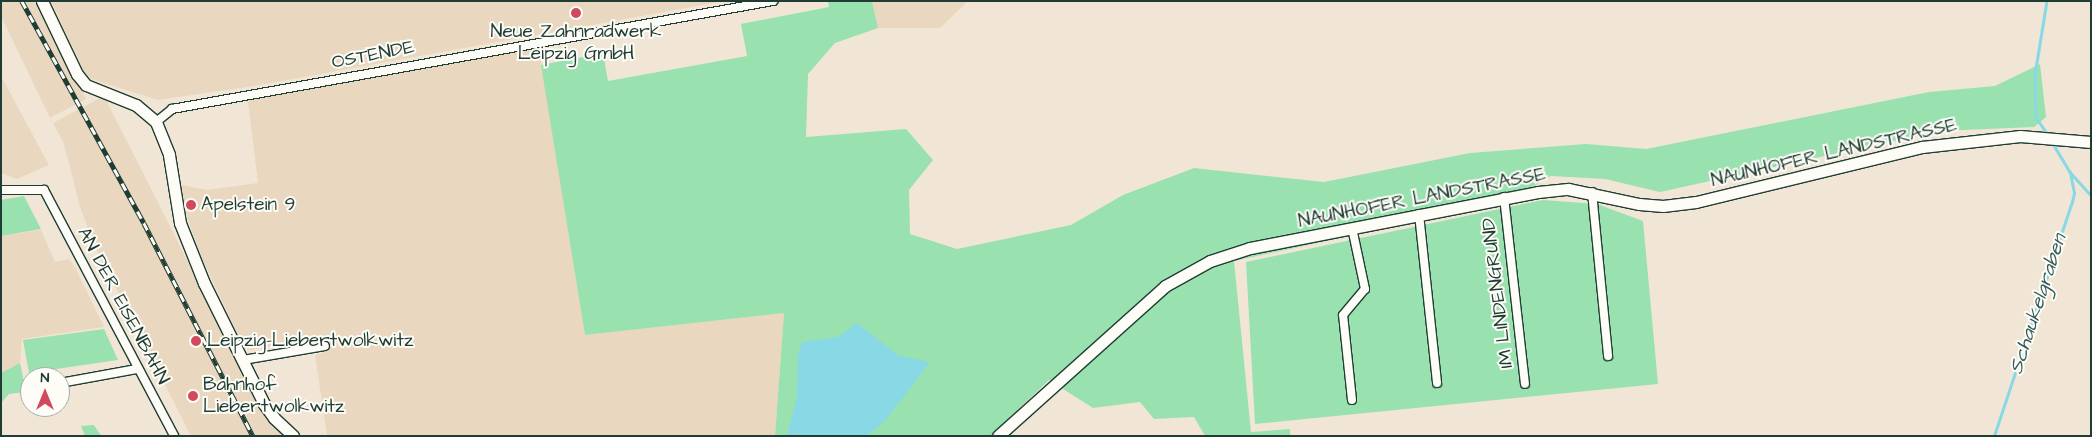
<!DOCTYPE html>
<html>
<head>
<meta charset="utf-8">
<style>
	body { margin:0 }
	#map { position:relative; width:2092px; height:437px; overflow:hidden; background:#f1e6d6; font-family:"Architects Daughter",sans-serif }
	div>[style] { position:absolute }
	.built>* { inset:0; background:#e9d7bf }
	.green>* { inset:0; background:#99e1af }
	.water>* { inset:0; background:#88d8e5 }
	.stream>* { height:2.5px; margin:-1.25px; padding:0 1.25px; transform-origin:1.25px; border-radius:1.25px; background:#88d8e5 }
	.roads { filter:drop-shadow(1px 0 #1f3d34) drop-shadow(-1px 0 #1f3d34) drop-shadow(0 1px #1f3d34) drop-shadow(0 -1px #1f3d34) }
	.street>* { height:8px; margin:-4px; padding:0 4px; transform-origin:4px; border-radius:4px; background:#fdfcf7 }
	.secondary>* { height:11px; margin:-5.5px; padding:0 5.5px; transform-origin:5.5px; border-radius:5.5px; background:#fdfcf7 }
	.rail>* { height:4.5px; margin-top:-2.25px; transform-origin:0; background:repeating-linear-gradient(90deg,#fdfcf7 0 8px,#1f3d34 0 16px); box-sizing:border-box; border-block:1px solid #1f3d34 }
	.dots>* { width:14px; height:14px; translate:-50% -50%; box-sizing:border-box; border:2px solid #fdfcf7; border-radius:50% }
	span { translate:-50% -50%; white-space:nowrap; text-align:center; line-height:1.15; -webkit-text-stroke:4px #fdfcf7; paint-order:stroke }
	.poi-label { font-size:19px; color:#1f3d34 }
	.left { translate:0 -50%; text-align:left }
	.street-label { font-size:19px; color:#1f3d34 }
	.water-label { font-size:20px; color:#345c57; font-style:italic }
	.frame { position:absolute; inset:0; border:2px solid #1f3d34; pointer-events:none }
	.north { position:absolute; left:20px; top:367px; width:50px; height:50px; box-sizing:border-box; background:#fdfcf7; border:1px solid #a4b0a9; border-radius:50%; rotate:0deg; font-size:14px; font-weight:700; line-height:20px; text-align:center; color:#1f3d34 }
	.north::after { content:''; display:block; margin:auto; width:18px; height:22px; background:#d1495b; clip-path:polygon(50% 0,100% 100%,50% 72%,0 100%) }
</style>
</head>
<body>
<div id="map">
	<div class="built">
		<div style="clip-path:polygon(1px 1px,35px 1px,86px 99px,50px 118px,1px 16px)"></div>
		<div style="clip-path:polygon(51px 1px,725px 1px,254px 86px,158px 100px,91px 79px,83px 70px)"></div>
		<div style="clip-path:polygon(872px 1px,968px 1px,940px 28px,878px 28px)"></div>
		<div style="clip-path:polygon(538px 42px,585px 335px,784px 313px,775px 436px,327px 436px,315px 355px,326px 352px,323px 337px,250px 350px,243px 346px,200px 254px,188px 220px,181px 185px,207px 190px,258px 183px,247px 95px)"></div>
		<div style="clip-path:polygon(1px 76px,49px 165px,17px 179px,1px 173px)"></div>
		<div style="clip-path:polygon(100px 98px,106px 100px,263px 410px,288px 436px,191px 436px,95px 247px,80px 207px,64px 144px,53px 123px)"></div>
		<div style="clip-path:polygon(41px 230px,55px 262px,69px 259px,76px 269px,104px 327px,22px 339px,20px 363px,1px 373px,1px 236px)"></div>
	</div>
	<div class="green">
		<div style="clip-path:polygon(828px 1px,872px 1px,878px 28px,835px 43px,808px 74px,806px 137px,906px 129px,933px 160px,909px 190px,910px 234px,957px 249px,1071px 225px,1123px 195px,1194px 168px,1324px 182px,1470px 153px,1586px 144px,1646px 149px,1929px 92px,1995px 86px,2040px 64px,2046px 117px,2034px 127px,1939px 131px,1660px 192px,1605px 179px,1551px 176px,1507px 202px,1234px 261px,1251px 432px,1290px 429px,1290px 436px,1205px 436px,1194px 417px,1154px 419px,1140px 402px,1093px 408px,1049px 380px,990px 436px,775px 436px,784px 313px,585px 335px,541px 65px,603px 53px,608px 81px,747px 56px,741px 24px,829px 7px)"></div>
		<div style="clip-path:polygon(24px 196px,41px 229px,1px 236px,1px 200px)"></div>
		<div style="clip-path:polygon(1543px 200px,1597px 204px,1643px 221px,1658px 384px,1255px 424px,1246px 262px)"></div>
		<div style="clip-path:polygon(104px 329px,118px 360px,29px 373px,23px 340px)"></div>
		<div style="clip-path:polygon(20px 363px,26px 392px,9px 394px,1px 403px,1px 373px)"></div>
		<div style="clip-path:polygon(94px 425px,101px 436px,85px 436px,81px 426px)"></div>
	</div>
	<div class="water">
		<div style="clip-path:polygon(857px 323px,899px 356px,930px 362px,884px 422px,866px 436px,787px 436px,797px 396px,798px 355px,802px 342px,838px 337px)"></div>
	</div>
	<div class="stream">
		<div style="left:2047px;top:1px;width:75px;rotate:99.2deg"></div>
		<div style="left:2035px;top:75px;width:42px;rotate:88.6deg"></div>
		<div style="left:2036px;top:117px;width:22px;rotate:56deg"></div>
		<div style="left:2052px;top:142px;width:35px;rotate:59deg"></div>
		<div style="left:2070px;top:172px;width:31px;rotate:48deg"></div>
		<div style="left:1994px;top:436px;width:247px;rotate:-71.6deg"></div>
		<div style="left:2072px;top:202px;width:9px;rotate:-77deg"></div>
		<div style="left:2074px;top:193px;width:21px;rotate:-101deg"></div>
	</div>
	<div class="roads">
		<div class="street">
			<div style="left:156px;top:122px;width:21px;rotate:-39deg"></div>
			<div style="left:172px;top:109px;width:611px;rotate:-10.19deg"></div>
			<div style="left:1px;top:190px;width:43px"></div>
			<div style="left:44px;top:190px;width:278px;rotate:62.1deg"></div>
			<div style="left:1592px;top:192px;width:165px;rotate:84.4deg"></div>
			<div style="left:1504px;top:197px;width:188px;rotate:83.6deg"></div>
			<div style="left:1419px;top:214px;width:170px;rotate:83.9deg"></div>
			<div style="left:243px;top:360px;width:83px;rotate:-9.7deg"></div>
			<div style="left:60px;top:383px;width:78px;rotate:-10.3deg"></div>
			<div style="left:1352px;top:400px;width:85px;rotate:-96deg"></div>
			<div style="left:1343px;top:315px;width:34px;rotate:-50deg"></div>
			<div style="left:1365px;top:289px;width:62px;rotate:-102deg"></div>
		</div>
		<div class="secondary">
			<div style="left:42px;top:1px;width:81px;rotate:64.4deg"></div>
			<div style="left:77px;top:74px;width:14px;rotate:51deg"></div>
			<div style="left:86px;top:85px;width:54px;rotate:21.8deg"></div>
			<div style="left:136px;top:105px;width:26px;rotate:40deg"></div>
			<div style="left:156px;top:122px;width:35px;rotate:68deg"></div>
			<div style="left:169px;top:155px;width:69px;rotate:80.8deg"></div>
			<div style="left:180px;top:223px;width:65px;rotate:68.2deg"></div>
			<div style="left:204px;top:283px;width:135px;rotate:63.6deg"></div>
			<div style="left:264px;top:404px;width:17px;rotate:54deg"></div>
			<div style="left:274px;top:418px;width:26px;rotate:43deg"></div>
			<div style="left:998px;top:436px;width:224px;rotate:-41.9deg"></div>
			<div style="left:1165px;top:286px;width:51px;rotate:-29.1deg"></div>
			<div style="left:1210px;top:261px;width:42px;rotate:-18deg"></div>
			<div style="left:1250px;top:248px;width:293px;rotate:-11deg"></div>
			<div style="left:1538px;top:192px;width:30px;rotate:-6deg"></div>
			<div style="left:1568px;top:189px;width:73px;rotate:11.9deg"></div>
			<div style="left:1639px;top:204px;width:24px;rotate:5deg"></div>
			<div style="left:1663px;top:206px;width:33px;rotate:-7deg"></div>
			<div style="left:1696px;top:202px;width:233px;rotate:-13.7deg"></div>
			<div style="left:1922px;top:147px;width:99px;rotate:-6.4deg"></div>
			<div style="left:2020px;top:136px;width:71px;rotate:4.8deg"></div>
		</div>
	</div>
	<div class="rail">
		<div style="left:22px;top:1px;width:253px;rotate:61.2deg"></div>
		<div style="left:144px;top:223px;width:239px;rotate:62.9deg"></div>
	</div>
	<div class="dots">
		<div style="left:576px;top:13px;background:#d1495b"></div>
		<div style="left:191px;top:205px;background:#d1495b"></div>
		<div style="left:196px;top:341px;background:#d1495b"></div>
		<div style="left:193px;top:396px;background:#d1495b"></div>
	</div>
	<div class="poi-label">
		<span style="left:576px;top:43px">Neue Zahnradwerk<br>Leipzig GmbH</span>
		<span class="left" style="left:201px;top:205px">Apelstein 9</span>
		<span class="left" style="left:207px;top:341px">Leipzig-Liebertwolkwitz</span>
		<span class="left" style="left:203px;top:396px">Bahnhof<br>Liebertwolkwitz</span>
	</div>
	<div class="street-label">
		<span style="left:373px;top:55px;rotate:-11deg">OSTENDE</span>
		<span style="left:1834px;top:153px;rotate:-13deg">NAUNHOFER LANDSTRASSE</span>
		<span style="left:1422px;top:198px;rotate:-11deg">NAUNHOFER LANDSTRASSE</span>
		<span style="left:1498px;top:293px;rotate:-97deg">IM LINDENGRUND</span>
		<span style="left:123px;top:306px;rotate:62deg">AN DER EISENBAHN</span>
	</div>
	<div class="water-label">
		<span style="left:2038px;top:304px;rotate:-72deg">Schaukelgraben</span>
	</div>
	<div class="frame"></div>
	<div class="north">N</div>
</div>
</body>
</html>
